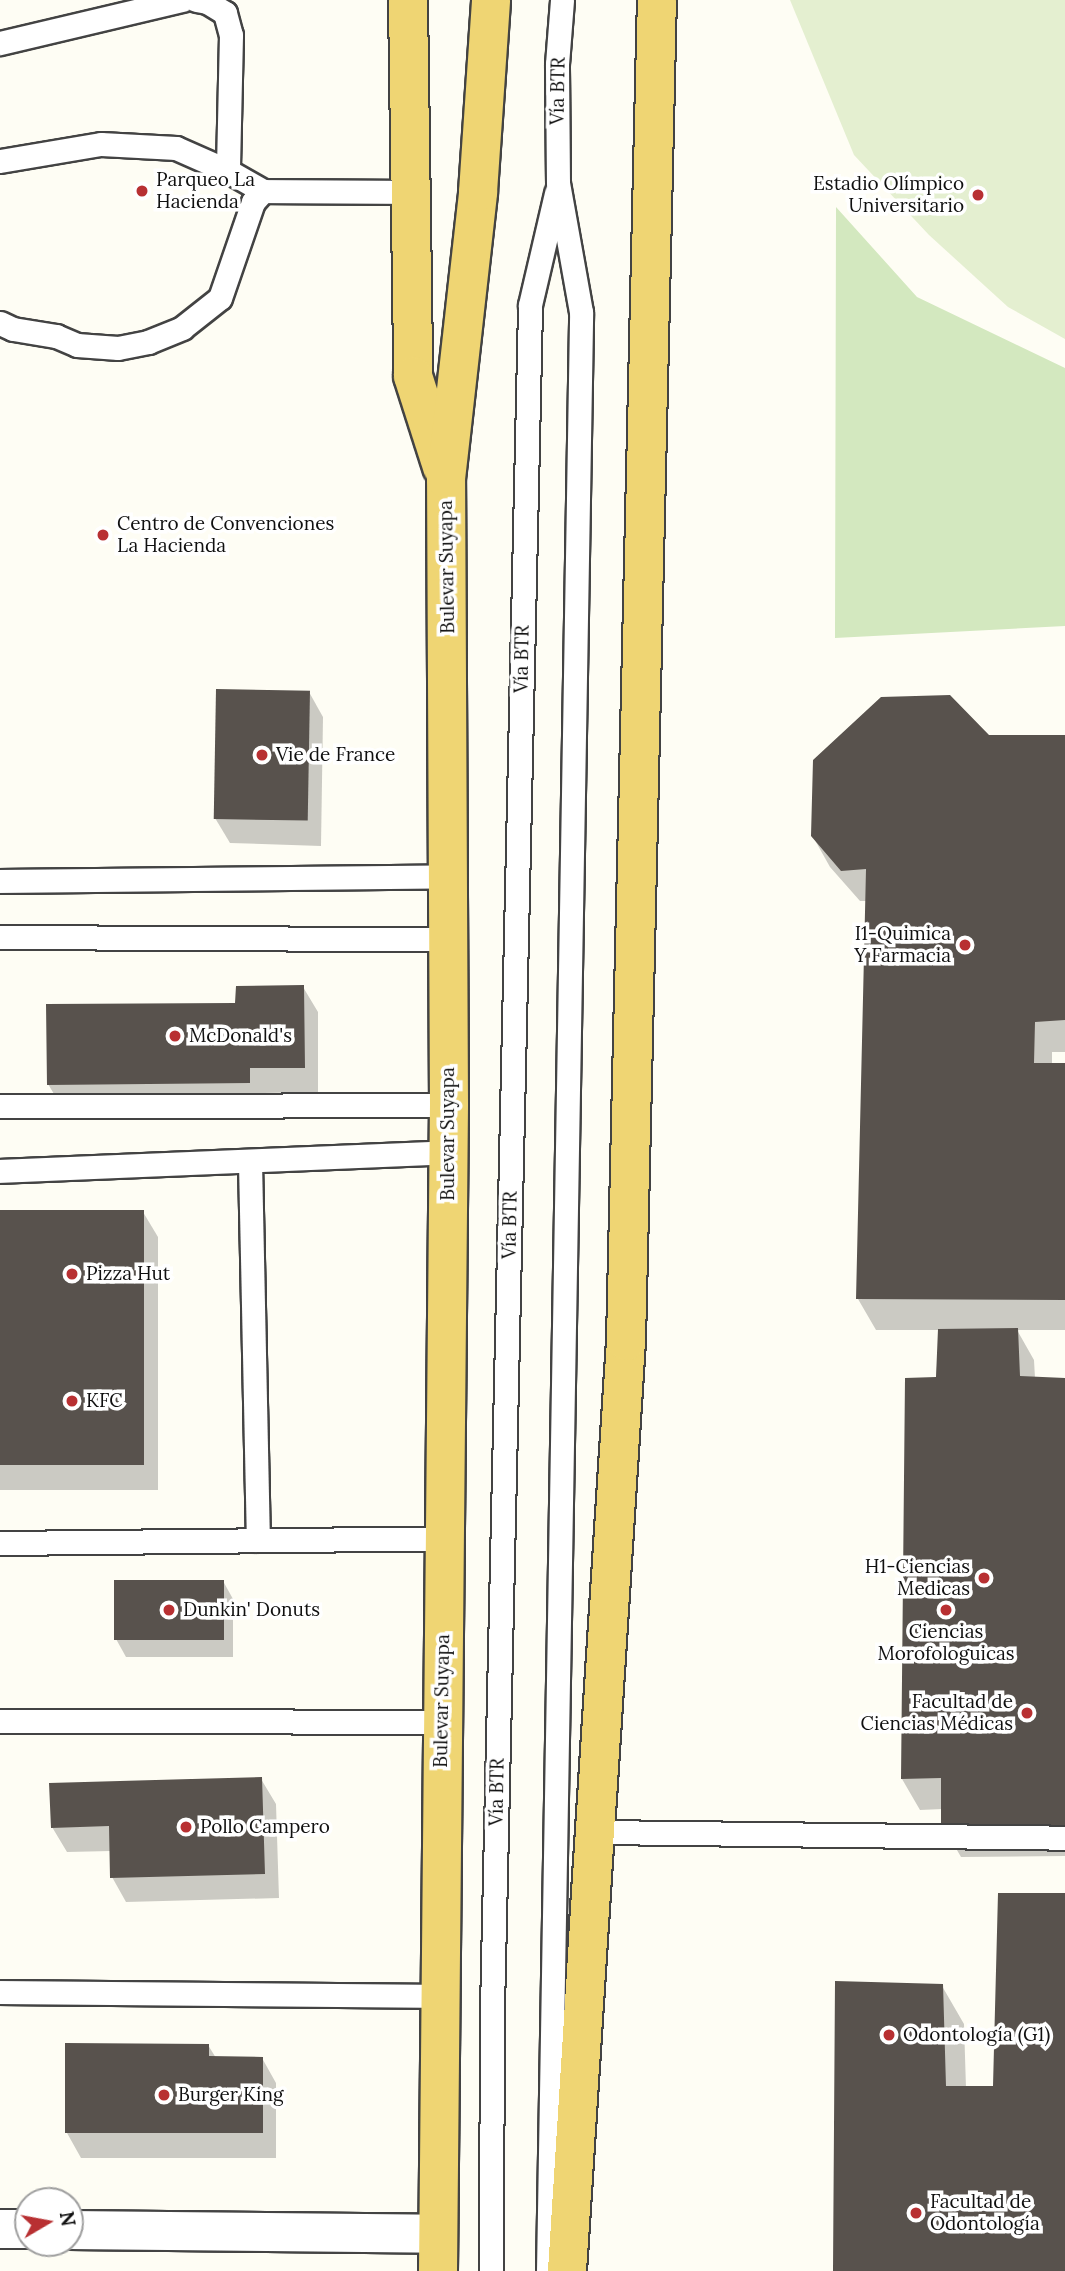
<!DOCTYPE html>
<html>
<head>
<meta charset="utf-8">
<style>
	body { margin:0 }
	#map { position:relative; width:1065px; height:2271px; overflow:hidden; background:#fefdf4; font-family:Lora,serif }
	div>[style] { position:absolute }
	.green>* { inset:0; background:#d3e8bf }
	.pitch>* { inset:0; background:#e4efd0 }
	.shadow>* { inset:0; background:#0003 }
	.building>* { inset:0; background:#58524d; transform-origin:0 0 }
	.roads { filter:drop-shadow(2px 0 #434343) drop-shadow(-2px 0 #434343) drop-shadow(0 2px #434343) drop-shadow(0 -2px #434343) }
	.lane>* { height:23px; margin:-11.5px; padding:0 11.5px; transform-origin:11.5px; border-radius:11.5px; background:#fff }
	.street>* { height:38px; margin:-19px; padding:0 19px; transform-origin:19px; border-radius:19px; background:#fff }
	.primary>* { height:38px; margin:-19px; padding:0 19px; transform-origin:19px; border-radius:19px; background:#efd573 }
	.dots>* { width:19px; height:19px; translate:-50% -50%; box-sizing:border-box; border:4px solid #fff; border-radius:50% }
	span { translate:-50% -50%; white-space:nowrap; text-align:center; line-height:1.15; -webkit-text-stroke:7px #fff; paint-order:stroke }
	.street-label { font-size:19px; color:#101010 }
	.poi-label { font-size:19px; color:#101010 }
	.left { translate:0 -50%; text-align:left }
	.right { translate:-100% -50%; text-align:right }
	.north { position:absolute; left:14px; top:2187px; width:70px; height:70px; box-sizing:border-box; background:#fff; border:2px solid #9f9f9f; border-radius:50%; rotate:80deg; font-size:19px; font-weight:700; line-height:28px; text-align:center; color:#101010 }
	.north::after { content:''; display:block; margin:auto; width:24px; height:32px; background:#b83032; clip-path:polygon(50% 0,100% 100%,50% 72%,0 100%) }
</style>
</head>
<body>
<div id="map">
	<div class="green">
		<div style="clip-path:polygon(836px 207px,917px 297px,1065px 368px,1065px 626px,835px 638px)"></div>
	</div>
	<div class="pitch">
		<div style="clip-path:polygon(790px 0,1065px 0,1065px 339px,1008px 307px,929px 235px,854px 155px)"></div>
	</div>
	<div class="shadow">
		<div style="clip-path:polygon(309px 692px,323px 717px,321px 846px,230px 843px,215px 818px)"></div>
		<div style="clip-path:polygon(1065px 736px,1065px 1052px,1052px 1052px,1052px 1065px,1065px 1065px,1065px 1330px,1017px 1330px,1034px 1360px,1035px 1378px,1065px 1380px,1065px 1856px,961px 1857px,943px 1826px,943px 1809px,920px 1810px,902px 1779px,940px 1330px,876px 1330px,858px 1299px,867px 901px,860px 901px,830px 867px,812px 835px,988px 737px)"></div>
		<div style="clip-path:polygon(303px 987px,318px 1012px,318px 1092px,264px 1093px,264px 1108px,63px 1109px,48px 1084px)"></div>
		<div style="clip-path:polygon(0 1212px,143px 1212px,158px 1237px,158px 1490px,0 1490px)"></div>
		<div style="clip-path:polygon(223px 1581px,233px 1599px,233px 1657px,126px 1657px,116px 1639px)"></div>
		<div style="clip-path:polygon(261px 1779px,276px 1804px,279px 1898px,126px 1902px,112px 1877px,111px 1851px,67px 1852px,52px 1827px)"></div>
		<div style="clip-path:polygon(1065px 1895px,1065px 2271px,835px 2271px,942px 1986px,964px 2024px,966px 2088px,995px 2088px)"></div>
		<div style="clip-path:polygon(208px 2045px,216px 2058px,262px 2058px,276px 2083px,276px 2158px,81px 2158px,67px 2133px)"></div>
	</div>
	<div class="building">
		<div style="left:216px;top:689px;width:94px;height:130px;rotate:1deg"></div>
		<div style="clip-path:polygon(950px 695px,989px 735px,1065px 735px,1065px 1020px,1035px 1022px,1034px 1063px,1065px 1063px,1065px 1300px,856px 1299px,866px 869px,841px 871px,811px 836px,813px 760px,881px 697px)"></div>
		<div style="clip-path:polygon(304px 985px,305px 1068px,250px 1068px,250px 1083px,47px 1085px,46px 1004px,235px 1003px,236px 986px)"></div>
		<div style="left:0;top:1210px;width:144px;height:255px"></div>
		<div style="clip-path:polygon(1018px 1328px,1020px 1376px,1065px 1378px,1065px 1826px,941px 1827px,941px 1778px,901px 1779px,905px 1378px,936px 1377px,938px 1329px)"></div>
		<div style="left:224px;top:1580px;width:60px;height:110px;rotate:90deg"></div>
		<div style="clip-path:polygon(262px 1777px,265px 1874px,110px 1878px,109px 1826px,51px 1828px,49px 1783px)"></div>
		<div style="clip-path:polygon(998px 1893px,1065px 1893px,1065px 2271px,833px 2271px,835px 1981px,943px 1984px,946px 2086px,993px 2086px)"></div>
		<div style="clip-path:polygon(65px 2043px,209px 2044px,209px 2056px,263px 2057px,263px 2133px,65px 2133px)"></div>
	</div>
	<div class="roads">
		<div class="lane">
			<div style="left:196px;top:0;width:11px;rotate:10deg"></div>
			<div style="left:207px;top:2px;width:21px;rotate:31deg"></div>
			<div style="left:225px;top:13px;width:23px;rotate:75deg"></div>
			<div style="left:231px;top:35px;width:136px;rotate:91.3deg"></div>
			<div style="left:0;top:43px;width:187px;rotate:-13.3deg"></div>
			<div style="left:0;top:161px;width:102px;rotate:-9.6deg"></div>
			<div style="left:101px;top:144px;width:75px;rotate:3.1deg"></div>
			<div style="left:176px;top:148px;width:57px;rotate:23.9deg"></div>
			<div style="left:228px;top:171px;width:40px;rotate:29.7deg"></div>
			<div style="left:0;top:323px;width:14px;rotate:25deg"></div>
			<div style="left:13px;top:329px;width:44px;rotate:9.2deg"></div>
			<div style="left:56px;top:336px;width:23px;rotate:23deg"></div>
			<div style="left:77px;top:345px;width:41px;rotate:4.2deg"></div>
			<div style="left:118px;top:348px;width:31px;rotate:-11deg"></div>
			<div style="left:148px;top:342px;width:37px;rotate:-22deg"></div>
			<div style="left:182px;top:328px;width:48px;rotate:-38.3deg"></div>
			<div style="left:220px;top:298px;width:102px;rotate:-71deg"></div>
			<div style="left:253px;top:202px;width:15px;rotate:-48deg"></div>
			<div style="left:263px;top:191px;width:147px;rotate:0.4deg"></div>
			<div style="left:0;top:881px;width:450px;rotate:-0.6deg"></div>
			<div style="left:0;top:937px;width:449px;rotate:0.3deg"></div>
			<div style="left:0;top:1106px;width:449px;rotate:-0.1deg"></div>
			<div style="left:250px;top:1162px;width:378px;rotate:88.8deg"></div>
			<div style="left:0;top:1171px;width:449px;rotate:-2.4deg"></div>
			<div style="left:0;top:1543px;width:444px;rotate:-0.6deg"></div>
			<div style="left:0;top:1721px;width:442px;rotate:0.1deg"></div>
			<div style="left:597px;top:1832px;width:468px;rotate:0.7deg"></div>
			<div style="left:0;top:1992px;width:439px;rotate:0.5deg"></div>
			<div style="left:491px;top:2271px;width:262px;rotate:-89.8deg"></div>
			<div style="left:492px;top:2009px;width:1704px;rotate:-88.72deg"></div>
			<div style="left:530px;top:305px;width:115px;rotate:-76.9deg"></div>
			<div style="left:548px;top:2271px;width:1959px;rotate:-89.03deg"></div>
			<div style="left:581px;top:312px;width:131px;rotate:-100.1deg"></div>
			<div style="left:558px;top:183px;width:119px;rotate:-90.5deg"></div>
			<div style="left:557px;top:64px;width:64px;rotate:-85.5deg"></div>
		</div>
		<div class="street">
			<div style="left:0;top:2229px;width:28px"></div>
			<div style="left:70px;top:2230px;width:368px;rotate:0.6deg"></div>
		</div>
		<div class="primary">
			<div style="left:408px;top:0;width:376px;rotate:89.2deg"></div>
			<div style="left:413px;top:376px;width:96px;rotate:72.3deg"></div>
			<div style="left:438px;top:2271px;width:1166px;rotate:-89.46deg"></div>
			<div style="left:449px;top:1105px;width:626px;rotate:-90.27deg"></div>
			<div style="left:446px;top:479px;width:289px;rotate:-83.6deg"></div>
			<div style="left:478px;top:192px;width:192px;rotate:-86.1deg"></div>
			<div style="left:567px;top:2271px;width:932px;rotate:-86.37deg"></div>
			<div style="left:626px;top:1341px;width:1341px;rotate:-88.68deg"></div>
		</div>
	</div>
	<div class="dots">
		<div style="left:142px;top:191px;background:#b83032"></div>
		<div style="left:978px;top:195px;background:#b83032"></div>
		<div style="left:103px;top:535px;background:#b83032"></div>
		<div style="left:262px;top:755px;background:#b83032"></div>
		<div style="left:965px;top:945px;background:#b83032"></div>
		<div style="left:175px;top:1036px;background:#b83032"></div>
		<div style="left:72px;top:1274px;background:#b83032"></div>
		<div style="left:72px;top:1401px;background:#b83032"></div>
		<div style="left:984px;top:1578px;background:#b83032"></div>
		<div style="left:169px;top:1610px;background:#b83032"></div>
		<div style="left:946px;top:1610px;background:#b83032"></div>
		<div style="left:1027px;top:1713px;background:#b83032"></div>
		<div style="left:186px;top:1827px;background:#b83032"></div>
		<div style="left:889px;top:2035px;background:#b83032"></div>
		<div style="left:164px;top:2095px;background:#b83032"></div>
		<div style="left:916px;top:2213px;background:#b83032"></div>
	</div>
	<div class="street-label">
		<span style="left:558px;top:91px;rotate:-89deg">Vía BTR</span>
		<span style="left:447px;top:567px;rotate:-91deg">Bulevar Suyapa</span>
		<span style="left:522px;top:659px;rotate:-89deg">Vía BTR</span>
		<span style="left:448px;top:1134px;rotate:-90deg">Bulevar Suyapa</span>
		<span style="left:510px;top:1225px;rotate:-89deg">Vía BTR</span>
		<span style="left:442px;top:1701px;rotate:-89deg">Bulevar Suyapa</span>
		<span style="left:497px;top:1792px;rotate:-89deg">Vía BTR</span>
	</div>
	<div class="poi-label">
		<span class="left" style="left:156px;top:191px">Parqueo La<br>Hacienda</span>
		<span class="right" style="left:964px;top:195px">Estadio Olímpico<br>Universitario</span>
		<span class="left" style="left:117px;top:535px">Centro de Convenciones<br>La Hacienda</span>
		<span class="left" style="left:276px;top:755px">Vie de France</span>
		<span class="right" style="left:951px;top:945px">I1-Quimica<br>Y Farmacia</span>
		<span class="left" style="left:189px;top:1036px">McDonald's</span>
		<span class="left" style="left:86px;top:1274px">Pizza Hut</span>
		<span class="left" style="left:86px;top:1401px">KFC</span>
		<span class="right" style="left:970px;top:1578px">H1-Ciencias<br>Medicas</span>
		<span class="left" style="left:183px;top:1610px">Dunkin' Donuts</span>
		<span style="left:946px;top:1643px">Ciencias<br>Morofologuicas</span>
		<span class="right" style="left:1013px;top:1713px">Facultad de<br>Ciencias Médicas</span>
		<span class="left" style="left:200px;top:1827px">Pollo Campero</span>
		<span class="left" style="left:903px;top:2035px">Odontología (G1)</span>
		<span class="left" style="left:178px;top:2095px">Burger King</span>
		<span class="left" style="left:930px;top:2213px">Facultad de<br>Odontología</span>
	</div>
	<div class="north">N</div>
</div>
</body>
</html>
